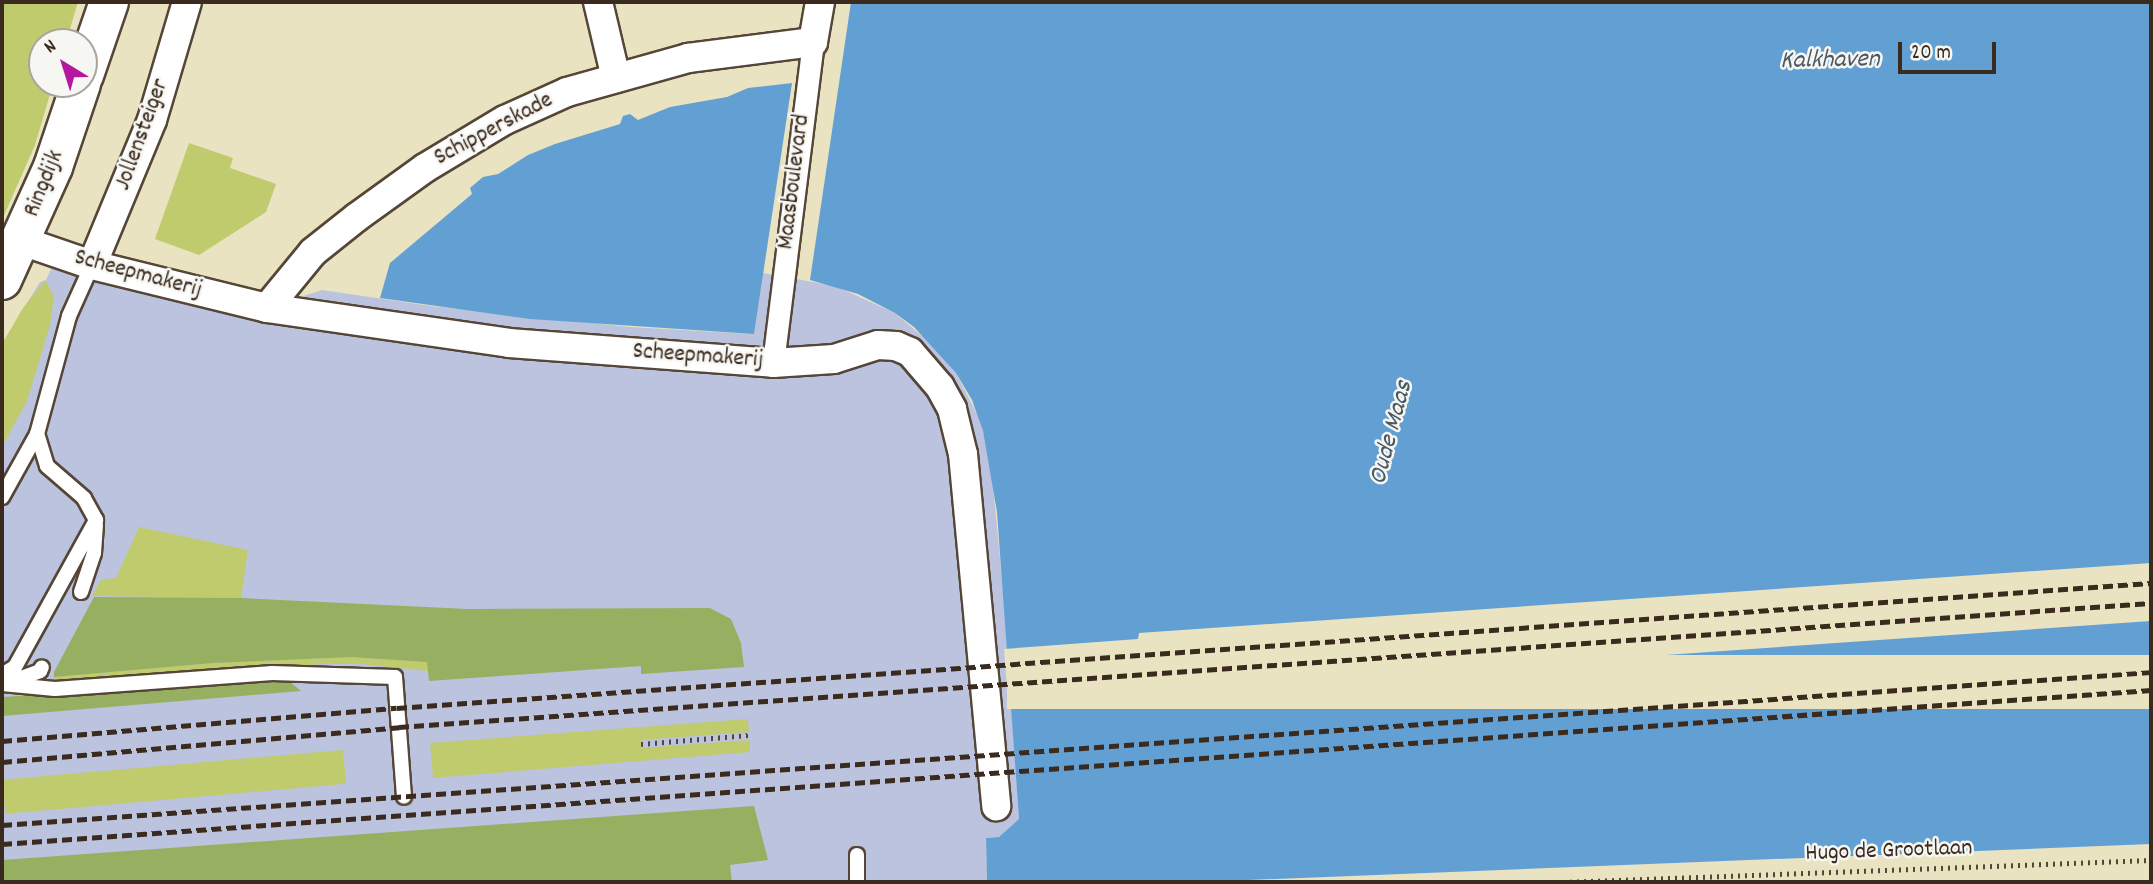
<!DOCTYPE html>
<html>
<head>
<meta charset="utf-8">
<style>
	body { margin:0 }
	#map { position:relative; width:2153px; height:884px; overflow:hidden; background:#e9e3c2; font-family:Dekko,sans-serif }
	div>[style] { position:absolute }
	.industrial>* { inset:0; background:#bbc3de }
	.green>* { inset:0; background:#bfcb6d; transform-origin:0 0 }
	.forest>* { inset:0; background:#97af60 }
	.water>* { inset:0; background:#62a0d3 }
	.pier>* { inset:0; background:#e9e3c2; transform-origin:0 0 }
	.path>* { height:4.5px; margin-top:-2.25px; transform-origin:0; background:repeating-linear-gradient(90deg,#554637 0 2px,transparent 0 7px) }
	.roads { filter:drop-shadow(2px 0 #554637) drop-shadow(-2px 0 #554637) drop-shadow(0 2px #554637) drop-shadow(0 -2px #554637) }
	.service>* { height:14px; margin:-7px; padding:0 7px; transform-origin:7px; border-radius:7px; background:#fff }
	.pedestrian>* { height:21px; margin:-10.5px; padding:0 10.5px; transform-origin:10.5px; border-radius:10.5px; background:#fff }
	.minor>* { height:28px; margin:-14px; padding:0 14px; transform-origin:14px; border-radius:14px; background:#fff }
	.secondary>* { height:38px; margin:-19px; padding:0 19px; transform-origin:19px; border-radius:19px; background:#fff }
	.rail>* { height:5px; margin-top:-2.5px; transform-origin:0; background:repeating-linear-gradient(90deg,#3b2a1e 0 10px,transparent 0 15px) }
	span { translate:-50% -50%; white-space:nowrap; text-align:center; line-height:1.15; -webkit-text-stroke:5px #f6f6f2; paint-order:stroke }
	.street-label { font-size:24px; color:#3b2a1e }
	.water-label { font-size:26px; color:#4b5966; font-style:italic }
	.frame { position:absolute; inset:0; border:4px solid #3b2a1e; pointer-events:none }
	.north { position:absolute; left:28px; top:28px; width:70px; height:70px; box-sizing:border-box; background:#f6f6f2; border:2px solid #aba49d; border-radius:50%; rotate:322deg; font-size:19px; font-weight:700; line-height:28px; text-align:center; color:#3b2a1e }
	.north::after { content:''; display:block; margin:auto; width:24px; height:32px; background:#b5179e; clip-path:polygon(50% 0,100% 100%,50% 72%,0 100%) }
	.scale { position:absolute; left:1898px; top:42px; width:98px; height:32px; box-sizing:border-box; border:4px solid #3b2a1e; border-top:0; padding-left:9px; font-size:21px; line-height:24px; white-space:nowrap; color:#3b2a1e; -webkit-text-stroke:5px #f6f6f2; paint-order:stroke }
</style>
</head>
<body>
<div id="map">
	<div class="industrial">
		<div style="clip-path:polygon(58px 254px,267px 308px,322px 290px,431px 306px,630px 327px,754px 334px,763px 273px,835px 286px,895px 313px,928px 341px,956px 373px,979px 418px,990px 455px,1005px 610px,1019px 820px,999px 837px,986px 838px,987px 882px,2px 882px,2px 344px,40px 282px,46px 280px)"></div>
	</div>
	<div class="green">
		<div style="clip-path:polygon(2px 2px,78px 2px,66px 42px,42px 42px,42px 84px,53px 84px,35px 145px,2px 220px)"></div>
		<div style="clip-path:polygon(189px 143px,233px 158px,230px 168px,276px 184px,266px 212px,199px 255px,155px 239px)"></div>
		<div style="clip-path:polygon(45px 280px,54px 296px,50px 325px,27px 401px,2px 447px,2px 344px,23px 308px)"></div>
		<div style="clip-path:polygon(139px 527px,248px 550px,241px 598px,92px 596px,101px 580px,116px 578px)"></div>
		<div style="clip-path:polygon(351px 657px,428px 662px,428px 671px,361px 664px,322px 664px,55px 683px,54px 677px,213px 663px)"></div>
		<div style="clip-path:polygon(748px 719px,749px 732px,641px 740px,641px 748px,750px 740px,750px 752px,433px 778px,430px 743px)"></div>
		<div style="left:343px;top:750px;width:34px;height:342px;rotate:85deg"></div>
	</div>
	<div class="forest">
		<div style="clip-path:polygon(94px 597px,241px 598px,468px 609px,710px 608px,731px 619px,741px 643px,744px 667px,641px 674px,641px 666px,429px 681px,427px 662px,351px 657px,213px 663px,54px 677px,54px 672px)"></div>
		<div style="clip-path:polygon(272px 680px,290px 682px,301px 691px,2px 716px,2px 697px)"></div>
		<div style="clip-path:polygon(754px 806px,768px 860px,730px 865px,732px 882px,2px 882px,2px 860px)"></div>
	</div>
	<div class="water">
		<div style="clip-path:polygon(851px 2px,2151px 2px,2151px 882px,987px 882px,986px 838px,999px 837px,1019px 819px,997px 512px,983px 431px,972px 400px,956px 373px,914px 327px,895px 313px,858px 294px,810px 280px)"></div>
		<div style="clip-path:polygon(792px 83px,754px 334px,530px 319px,380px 298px,390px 263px,472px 194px,470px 188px,483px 177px,498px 174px,528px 155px,555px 144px,620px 124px,623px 116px,630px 114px,638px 120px,670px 107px,727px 97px,748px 88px)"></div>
	</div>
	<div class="pier">
		<div style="clip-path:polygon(2151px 563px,2151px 621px,1008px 701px,1004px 649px,1138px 639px,1139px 633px)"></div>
		<div style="left:2151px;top:655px;width:54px;height:1144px;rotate:90deg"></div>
		<div style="clip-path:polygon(2151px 844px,2151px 882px,1200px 882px)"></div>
	</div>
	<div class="path">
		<div style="left:641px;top:744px;width:108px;rotate:-4.8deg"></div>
		<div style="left:1563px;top:882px;width:588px;rotate:-2.14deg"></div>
	</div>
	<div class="roads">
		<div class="service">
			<div style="left:2px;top:497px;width:72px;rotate:-60.9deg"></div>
			<div style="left:81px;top:592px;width:41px;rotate:-71.6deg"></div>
			<div style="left:94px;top:553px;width:28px;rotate:-86deg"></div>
			<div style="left:2px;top:675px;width:15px;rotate:-32deg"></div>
			<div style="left:15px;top:667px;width:168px;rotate:-61.1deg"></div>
			<div style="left:96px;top:520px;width:25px;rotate:-119deg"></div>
			<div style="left:84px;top:498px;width:49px;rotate:-139.1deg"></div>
			<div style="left:47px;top:466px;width:34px;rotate:-107deg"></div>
			<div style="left:37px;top:434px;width:122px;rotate:-74.8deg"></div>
			<div style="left:69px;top:316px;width:56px;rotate:-65.7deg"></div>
			<div style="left:10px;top:682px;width:32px;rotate:-20deg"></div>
			<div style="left:40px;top:671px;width:4px;rotate:-63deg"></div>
			<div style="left:2px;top:684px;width:53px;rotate:5.4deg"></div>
			<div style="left:55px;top:689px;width:218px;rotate:-4.2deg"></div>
			<div style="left:272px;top:673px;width:123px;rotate:1.9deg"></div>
			<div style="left:395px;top:677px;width:120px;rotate:85.7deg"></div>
			<div style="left:857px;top:855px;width:27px;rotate:90deg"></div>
		</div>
		<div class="pedestrian">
			<div style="left:773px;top:363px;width:323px;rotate:-82.9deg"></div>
		</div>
		<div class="minor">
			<div style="left:598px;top:2px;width:78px;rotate:76.7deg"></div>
			<div style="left:22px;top:241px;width:74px;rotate:18.9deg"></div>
			<div style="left:92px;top:265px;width:180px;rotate:13.8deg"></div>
			<div style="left:267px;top:308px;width:245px;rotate:8.2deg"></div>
			<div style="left:509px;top:343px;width:265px;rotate:4.3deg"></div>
			<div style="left:773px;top:363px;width:61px;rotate:-3.8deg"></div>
			<div style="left:834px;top:359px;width:46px;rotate:-17.7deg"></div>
			<div style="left:878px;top:345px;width:18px;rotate:3deg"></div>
			<div style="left:896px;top:346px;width:15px;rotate:23deg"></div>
			<div style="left:910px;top:352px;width:46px;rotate:49.4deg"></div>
			<div style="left:940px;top:387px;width:25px;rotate:61deg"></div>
			<div style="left:952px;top:409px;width:46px;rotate:76.3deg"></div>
			<div style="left:963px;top:454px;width:354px;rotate:84.6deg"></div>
			<div style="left:92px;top:265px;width:157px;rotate:-67.5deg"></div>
			<div style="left:152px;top:120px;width:123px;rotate:-73.5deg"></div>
			<div style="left:267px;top:308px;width:72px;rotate:-50.6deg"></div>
			<div style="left:313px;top:252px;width:56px;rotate:-38.5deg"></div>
			<div style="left:357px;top:217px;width:84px;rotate:-35.8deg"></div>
			<div style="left:425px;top:168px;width:93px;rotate:-31deg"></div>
			<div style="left:505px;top:120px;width:68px;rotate:-24.3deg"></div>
			<div style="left:567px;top:92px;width:126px;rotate:-15.7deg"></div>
			<div style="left:688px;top:58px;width:126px;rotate:-7.3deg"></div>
			<div style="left:813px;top:42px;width:41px;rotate:-80.1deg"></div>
		</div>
		<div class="secondary">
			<div style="left:84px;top:75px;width:77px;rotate:-71.1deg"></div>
			<div style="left:2px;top:280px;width:124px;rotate:-65.7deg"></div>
			<div style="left:53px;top:167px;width:88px;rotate:-71.4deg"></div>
		</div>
	</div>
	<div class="rail">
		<div style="left:2px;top:741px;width:396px;rotate:-4.8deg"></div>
		<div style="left:397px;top:708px;width:1758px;rotate:-4.08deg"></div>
		<div style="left:2px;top:762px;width:399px;rotate:-5deg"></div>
		<div style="left:399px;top:727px;width:1756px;rotate:-4.05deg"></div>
		<div style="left:2px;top:825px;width:2154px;rotate:-4.07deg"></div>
		<div style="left:2px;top:844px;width:2155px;rotate:-4.1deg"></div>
	</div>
	<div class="street-label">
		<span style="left:494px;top:130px;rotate:-28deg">Schipperskade</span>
		<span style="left:143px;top:135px;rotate:-70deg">Jollensteiger</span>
		<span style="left:795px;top:182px;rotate:-83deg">Maasboulevard</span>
		<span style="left:45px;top:184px;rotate:-68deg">Ringdijk</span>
		<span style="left:138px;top:275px;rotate:15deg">Scheepmakerij</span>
		<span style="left:698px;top:357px;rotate:4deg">Scheepmakerij</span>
		<span style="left:1889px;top:852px;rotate:-2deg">Hugo de Grootlaan</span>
	</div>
	<div class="water-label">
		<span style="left:1830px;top:61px;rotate:-1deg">Kalkhaven</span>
		<span style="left:1392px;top:433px;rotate:-75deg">Oude Maas</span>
	</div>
	<div class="frame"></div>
	<div class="north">N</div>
	<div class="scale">20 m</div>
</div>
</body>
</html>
